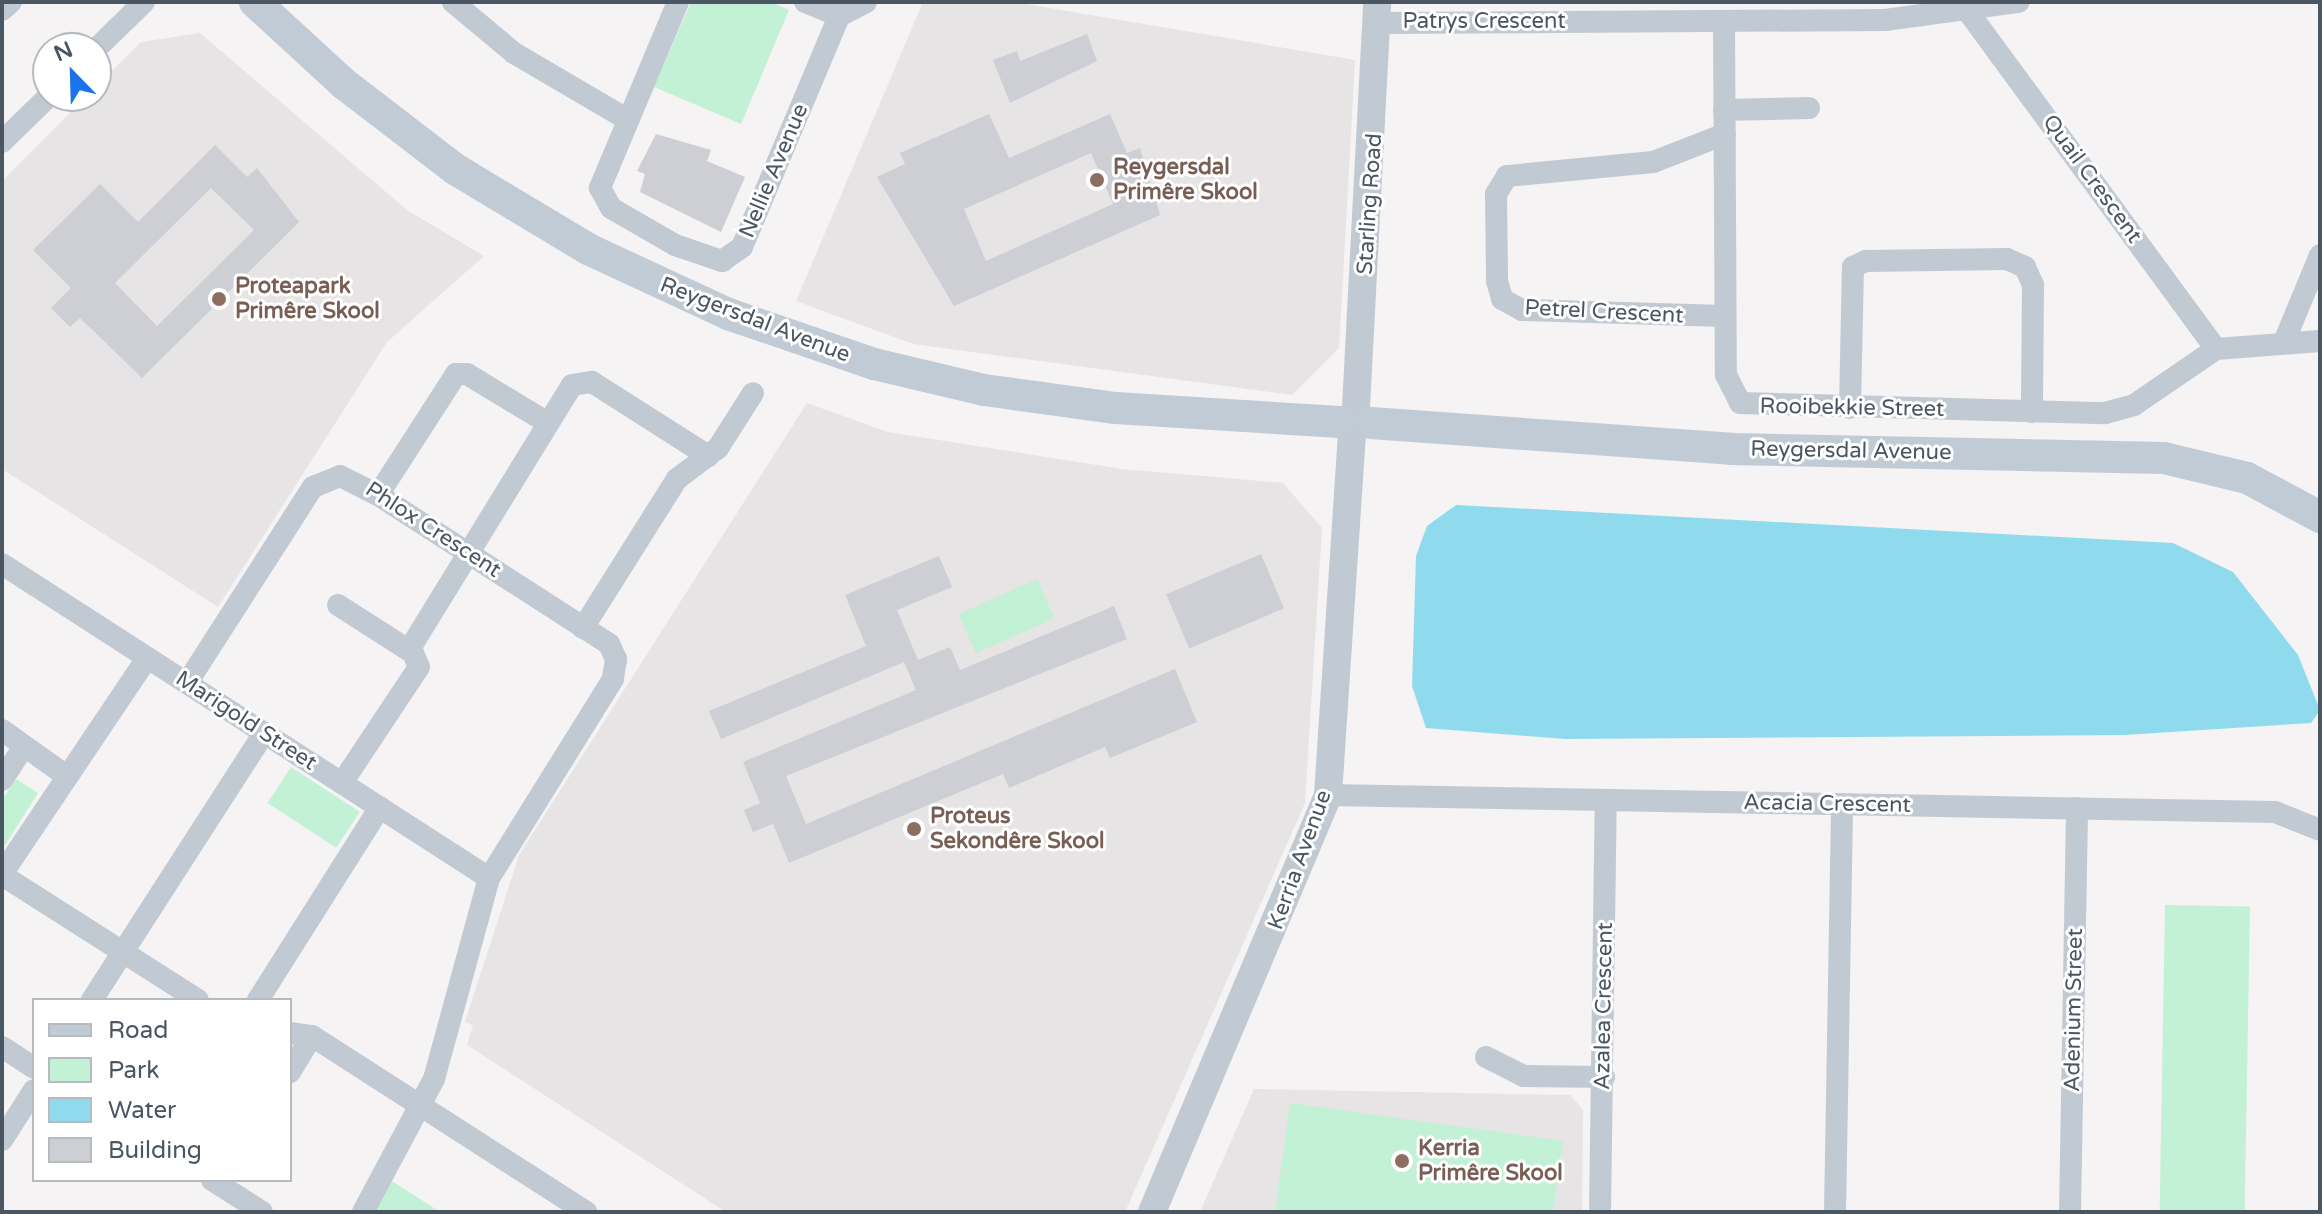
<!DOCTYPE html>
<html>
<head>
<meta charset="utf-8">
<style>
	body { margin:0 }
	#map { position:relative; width:2322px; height:1214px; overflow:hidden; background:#f5f3f3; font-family:"Varela Round",sans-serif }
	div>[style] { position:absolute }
	.education>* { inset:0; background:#e6e4e5 }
	.green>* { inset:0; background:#c3f1d5; transform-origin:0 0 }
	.water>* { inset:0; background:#90daee }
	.building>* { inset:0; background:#cdcfd5; transform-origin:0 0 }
	.minor>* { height:22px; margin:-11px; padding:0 11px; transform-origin:11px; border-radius:11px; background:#c1cad2 }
	.tertiary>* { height:28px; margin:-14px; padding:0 14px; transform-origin:14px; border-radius:14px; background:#c1cad2 }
	.secondary>* { height:32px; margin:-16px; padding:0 16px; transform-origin:16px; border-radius:16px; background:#c1cbd6 }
	.dots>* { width:22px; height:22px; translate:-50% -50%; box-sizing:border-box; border:4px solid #fff; border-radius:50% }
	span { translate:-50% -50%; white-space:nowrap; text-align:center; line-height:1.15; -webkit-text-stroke:6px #fff; paint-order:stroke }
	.street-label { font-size:22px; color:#4a5661 }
	.education-label { font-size:22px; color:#785e54; font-weight:700 }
	.left { translate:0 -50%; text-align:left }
	.frame { position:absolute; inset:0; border:4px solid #4a5661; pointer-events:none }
	.legend { position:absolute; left:32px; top:998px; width:260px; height:184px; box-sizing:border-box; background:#fff; border:2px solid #b7bbc0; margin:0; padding:10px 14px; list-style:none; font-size:24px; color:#4a5661 }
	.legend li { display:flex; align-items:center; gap:16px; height:40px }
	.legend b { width:40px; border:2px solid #b7bbc0 }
	.north { position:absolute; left:32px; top:32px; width:80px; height:80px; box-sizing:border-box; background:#fff; border:2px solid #b7bbc0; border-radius:50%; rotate:337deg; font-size:22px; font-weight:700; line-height:32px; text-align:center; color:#4a5661 }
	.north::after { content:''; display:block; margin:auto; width:28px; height:36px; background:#1a73e8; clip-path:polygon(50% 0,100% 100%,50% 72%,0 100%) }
</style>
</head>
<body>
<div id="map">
	<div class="education">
		<div style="clip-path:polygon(923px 2px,1015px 2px,1355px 60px,1339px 348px,1292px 395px,913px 344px,796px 301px)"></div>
		<div style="clip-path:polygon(200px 33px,407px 210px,484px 256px,387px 342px,218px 607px,2px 469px,2px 181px,87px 96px,96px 96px,96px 87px,141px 42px)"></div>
		<div style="clip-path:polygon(807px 403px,888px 432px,1122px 469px,1283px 483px,1322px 528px,1305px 803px,1125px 1212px,726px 1212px,467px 1045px,473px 1025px,465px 1022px,519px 855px)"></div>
		<div style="clip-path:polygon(1254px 1089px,1570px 1095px,1583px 1110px,1582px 1212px,1200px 1212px)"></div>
	</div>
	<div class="green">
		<div style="clip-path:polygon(691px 2px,771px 2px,789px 10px,741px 124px,654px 87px)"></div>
		<div style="left:1037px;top:579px;width:43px;height:86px;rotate:66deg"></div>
		<div style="left:291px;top:767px;width:82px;height:43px;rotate:33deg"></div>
		<div style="clip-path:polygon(16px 779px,38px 793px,2px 850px,2px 800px)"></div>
		<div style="left:2165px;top:905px;width:85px;height:307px;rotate:1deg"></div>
		<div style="clip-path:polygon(1290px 1103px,1563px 1141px,1553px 1212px,1275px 1212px)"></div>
		<div style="clip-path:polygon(392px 1181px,440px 1212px,373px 1212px)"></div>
	</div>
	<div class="water">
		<div style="clip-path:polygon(1456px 505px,2173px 543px,2233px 572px,2298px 655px,2320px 710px,2311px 723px,2124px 735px,1565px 739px,1426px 728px,1412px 686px,1416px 556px,1427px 526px)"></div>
	</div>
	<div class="building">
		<div style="clip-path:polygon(1087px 34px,1097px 61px,1010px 103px,993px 60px,1017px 51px,1020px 61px)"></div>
		<div style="clip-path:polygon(evenodd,989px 114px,1009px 158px,1110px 114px,1127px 153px,1140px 148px,1160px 215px,954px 306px,877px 177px,905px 164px,900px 153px,989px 114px,1091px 153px,1113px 204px,986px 261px,964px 209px,1091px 153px)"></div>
		<div style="clip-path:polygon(656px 134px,711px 150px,707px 161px,745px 177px,721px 232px,640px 192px,645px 174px,637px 171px)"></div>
		<div style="clip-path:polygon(evenodd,215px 145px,247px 177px,257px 168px,299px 222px,142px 378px,80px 318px,70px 327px,51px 308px,71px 288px,33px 250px,100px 184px,138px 222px,215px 145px,211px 188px,254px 230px,157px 326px,115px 283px,211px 188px)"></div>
		<div style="left:1261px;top:554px;width:59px;height:103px;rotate:67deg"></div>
		<div style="clip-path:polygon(939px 556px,952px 587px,897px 610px,918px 660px,950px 647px,960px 670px,1114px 606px,1127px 639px,786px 776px,806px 824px,1175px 669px,1197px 722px,1110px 758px,1105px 747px,1009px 788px,1003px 774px,789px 863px,773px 824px,753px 832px,744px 810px,760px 803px,743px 762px,916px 690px,904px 662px,721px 739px,709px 711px,866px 646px,845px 595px)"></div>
	</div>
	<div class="minor">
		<div style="left:453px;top:2px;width:80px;rotate:39.9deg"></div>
		<div style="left:514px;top:53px;width:132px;rotate:30.4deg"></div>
		<div style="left:678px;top:2px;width:202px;rotate:112.8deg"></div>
		<div style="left:600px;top:188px;width:23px;rotate:61deg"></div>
		<div style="left:611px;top:208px;width:74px;rotate:30deg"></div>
		<div style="left:675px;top:245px;width:50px;rotate:18.8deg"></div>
		<div style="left:722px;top:261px;width:24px;rotate:-35deg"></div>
		<div style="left:742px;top:247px;width:251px;rotate:-67.2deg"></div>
		<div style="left:805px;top:2px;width:37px;rotate:22deg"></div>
		<div style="left:839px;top:16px;width:30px;rotate:-27deg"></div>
		<div style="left:1961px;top:2px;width:431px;rotate:53.7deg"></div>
		<div style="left:2px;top:10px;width:12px;rotate:-42deg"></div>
		<div style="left:1724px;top:21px;width:354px;rotate:89.7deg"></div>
		<div style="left:1726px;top:375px;width:31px;rotate:63deg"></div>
		<div style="left:1740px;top:403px;width:365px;rotate:1.6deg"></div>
		<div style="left:2105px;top:413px;width:30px;rotate:-15deg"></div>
		<div style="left:2134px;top:405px;width:99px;rotate:-34.3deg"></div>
		<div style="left:2216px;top:349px;width:104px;rotate:-4.4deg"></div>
		<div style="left:1379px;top:23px;width:506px;rotate:-0.34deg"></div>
		<div style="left:1885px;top:20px;width:135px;rotate:-7.7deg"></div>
		<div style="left:96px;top:49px;width:67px;rotate:-44.4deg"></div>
		<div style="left:1724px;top:110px;width:85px;rotate:-1.3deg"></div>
		<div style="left:1725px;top:134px;width:77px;rotate:158.7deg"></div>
		<div style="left:1653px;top:162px;width:147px;rotate:174.5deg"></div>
		<div style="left:1507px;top:176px;width:21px;rotate:121deg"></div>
		<div style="left:1496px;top:194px;width:87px;rotate:89.3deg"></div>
		<div style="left:1497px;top:281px;width:19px;rotate:74deg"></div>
		<div style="left:1502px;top:299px;width:23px;rotate:29deg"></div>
		<div style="left:1522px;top:310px;width:203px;rotate:1.7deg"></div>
		<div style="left:2px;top:142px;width:66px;rotate:-44.4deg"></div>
		<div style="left:2284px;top:342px;width:94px;rotate:-67.5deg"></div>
		<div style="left:1850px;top:408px;width:141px;rotate:-88.8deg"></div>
		<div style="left:1853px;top:267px;width:14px;rotate:-25deg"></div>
		<div style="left:1866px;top:261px;width:141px;rotate:-0.8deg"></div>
		<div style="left:2007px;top:259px;width:20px;rotate:24deg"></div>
		<div style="left:2025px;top:267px;width:20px;rotate:66deg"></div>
		<div style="left:2033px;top:285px;width:127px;rotate:90.5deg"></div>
		<div style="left:378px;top:495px;width:144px;rotate:-57.2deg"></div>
		<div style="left:456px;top:374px;width:11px"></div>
		<div style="left:467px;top:374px;width:95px;rotate:31.2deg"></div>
		<div style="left:2px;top:564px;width:579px;rotate:32.81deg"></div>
		<div style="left:489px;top:878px;width:208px;rotate:105.3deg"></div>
		<div style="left:434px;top:1079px;width:151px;rotate:118.1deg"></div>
		<div style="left:338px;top:605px;width:89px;rotate:32.6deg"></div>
		<div style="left:413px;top:653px;width:15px;rotate:67deg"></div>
		<div style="left:419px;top:667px;width:139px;rotate:123.6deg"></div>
		<div style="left:583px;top:628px;width:176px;rotate:-57.8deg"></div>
		<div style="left:677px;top:479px;width:51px;rotate:-37.1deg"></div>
		<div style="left:718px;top:448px;width:65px;rotate:-57.5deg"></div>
		<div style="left:409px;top:650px;width:311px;rotate:-58.4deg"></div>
		<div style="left:572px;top:385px;width:20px;rotate:-9deg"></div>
		<div style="left:592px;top:382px;width:138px;rotate:32.5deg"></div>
		<div style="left:187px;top:683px;width:233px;rotate:-57.3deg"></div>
		<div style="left:313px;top:487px;width:29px;rotate:-22deg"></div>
		<div style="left:340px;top:476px;width:42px;rotate:26.6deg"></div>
		<div style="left:378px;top:495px;width:275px;rotate:32.8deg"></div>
		<div style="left:609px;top:644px;width:17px;rotate:65deg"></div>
		<div style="left:616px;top:659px;width:20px;rotate:99deg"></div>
		<div style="left:613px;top:679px;width:234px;rotate:121.9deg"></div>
		<div style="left:2px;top:730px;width:77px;rotate:35.5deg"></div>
		<div style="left:2px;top:780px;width:38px;rotate:-57deg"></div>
		<div style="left:1328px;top:795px;width:947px;rotate:1.03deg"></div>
		<div style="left:2275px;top:812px;width:48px;rotate:21.8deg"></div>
		<div style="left:2px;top:874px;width:260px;rotate:-56.1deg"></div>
		<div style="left:2px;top:875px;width:232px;rotate:32.5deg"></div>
		<div style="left:92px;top:1000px;width:318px;rotate:-57.2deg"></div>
		<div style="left:258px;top:1000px;width:228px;rotate:-57.7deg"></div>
		<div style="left:290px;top:1033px;width:22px;rotate:8deg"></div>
		<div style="left:312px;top:1036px;width:326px;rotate:32.7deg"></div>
		<div style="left:2px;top:1047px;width:38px;rotate:33deg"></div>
		<div style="left:1486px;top:1057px;width:42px;rotate:26.6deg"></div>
		<div style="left:1524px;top:1076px;width:80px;rotate:0.7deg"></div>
		<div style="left:290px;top:1072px;width:42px;rotate:-58.6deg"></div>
		<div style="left:2px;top:1140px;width:59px;rotate:-57.4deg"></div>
		<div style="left:212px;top:1180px;width:59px;rotate:32.6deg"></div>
		<div style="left:1600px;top:1212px;width:412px;rotate:-89.2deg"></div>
		<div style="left:1835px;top:1212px;width:408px;rotate:-89deg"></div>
		<div style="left:2070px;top:1212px;width:404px;rotate:-89deg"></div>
	</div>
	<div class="tertiary">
		<div style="left:1356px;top:407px;width:406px;rotate:-87deg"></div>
		<div style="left:1152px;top:1212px;width:453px;rotate:-67.1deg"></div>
		<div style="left:1328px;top:795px;width:359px;rotate:-86.2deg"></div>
	</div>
	<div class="secondary">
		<div style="left:255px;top:2px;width:120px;rotate:42.6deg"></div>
		<div style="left:343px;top:83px;width:141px;rotate:37.5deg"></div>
		<div style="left:455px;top:169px;width:155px;rotate:31deg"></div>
		<div style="left:588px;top:249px;width:154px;rotate:24.9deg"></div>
		<div style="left:728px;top:314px;width:154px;rotate:18.9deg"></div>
		<div style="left:874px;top:364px;width:113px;rotate:13.3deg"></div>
		<div style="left:984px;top:390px;width:133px;rotate:7.8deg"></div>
		<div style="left:1116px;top:408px;width:224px;rotate:3.6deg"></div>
		<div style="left:1371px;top:423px;width:361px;rotate:4.1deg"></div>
		<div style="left:1731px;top:449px;width:433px;rotate:1.2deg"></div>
		<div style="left:2164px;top:458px;width:85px;rotate:13.5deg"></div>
		<div style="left:2247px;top:478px;width:83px;rotate:28.1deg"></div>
	</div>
	<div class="dots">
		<div style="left:1097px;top:180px;background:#8d6e63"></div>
		<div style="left:219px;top:299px;background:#8d6e63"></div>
		<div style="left:914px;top:829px;background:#8d6e63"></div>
		<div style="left:1402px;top:1161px;background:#8d6e63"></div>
	</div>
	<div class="street-label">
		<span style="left:1484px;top:22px">Patrys Crescent</span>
		<span style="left:774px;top:171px;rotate:-67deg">Nellie Avenue</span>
		<span style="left:2092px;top:179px;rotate:54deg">Quail Crescent</span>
		<span style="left:1370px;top:204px;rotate:-86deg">Starling Road</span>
		<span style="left:1604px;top:312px;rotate:3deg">Petrel Crescent</span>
		<span style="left:755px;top:320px;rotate:21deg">Reygersdal Avenue</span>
		<span style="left:1852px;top:408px;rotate:1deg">Rooibekkie Street</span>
		<span style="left:1851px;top:451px;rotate:1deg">Reygersdal Avenue</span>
		<span style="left:433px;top:530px;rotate:33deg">Phlox Crescent</span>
		<span style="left:246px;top:721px;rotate:33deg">Marigold Street</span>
		<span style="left:1827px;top:804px;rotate:1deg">Acacia Crescent</span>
		<span style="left:1300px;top:860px;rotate:-70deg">Kerria Avenue</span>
		<span style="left:1604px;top:1006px;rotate:-89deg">Azalea Crescent</span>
		<span style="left:2074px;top:1010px;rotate:-89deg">Adenium Street</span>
	</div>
	<div class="education-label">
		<span class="left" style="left:1113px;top:180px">Reygersdal<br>Primêre Skool</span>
		<span class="left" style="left:235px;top:299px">Proteapark<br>Primêre Skool</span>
		<span class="left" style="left:930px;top:829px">Proteus<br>Sekondêre Skool</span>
		<span class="left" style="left:1418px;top:1161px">Kerria<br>Primêre Skool</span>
	</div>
	<div class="frame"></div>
	<ul class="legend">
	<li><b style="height:10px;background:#c1cbd6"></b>Road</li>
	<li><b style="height:22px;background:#c3f1d5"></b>Park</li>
	<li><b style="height:22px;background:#90daee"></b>Water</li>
	<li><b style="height:22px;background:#cdcfd5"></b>Building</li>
	</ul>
	<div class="north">N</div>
</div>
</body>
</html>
